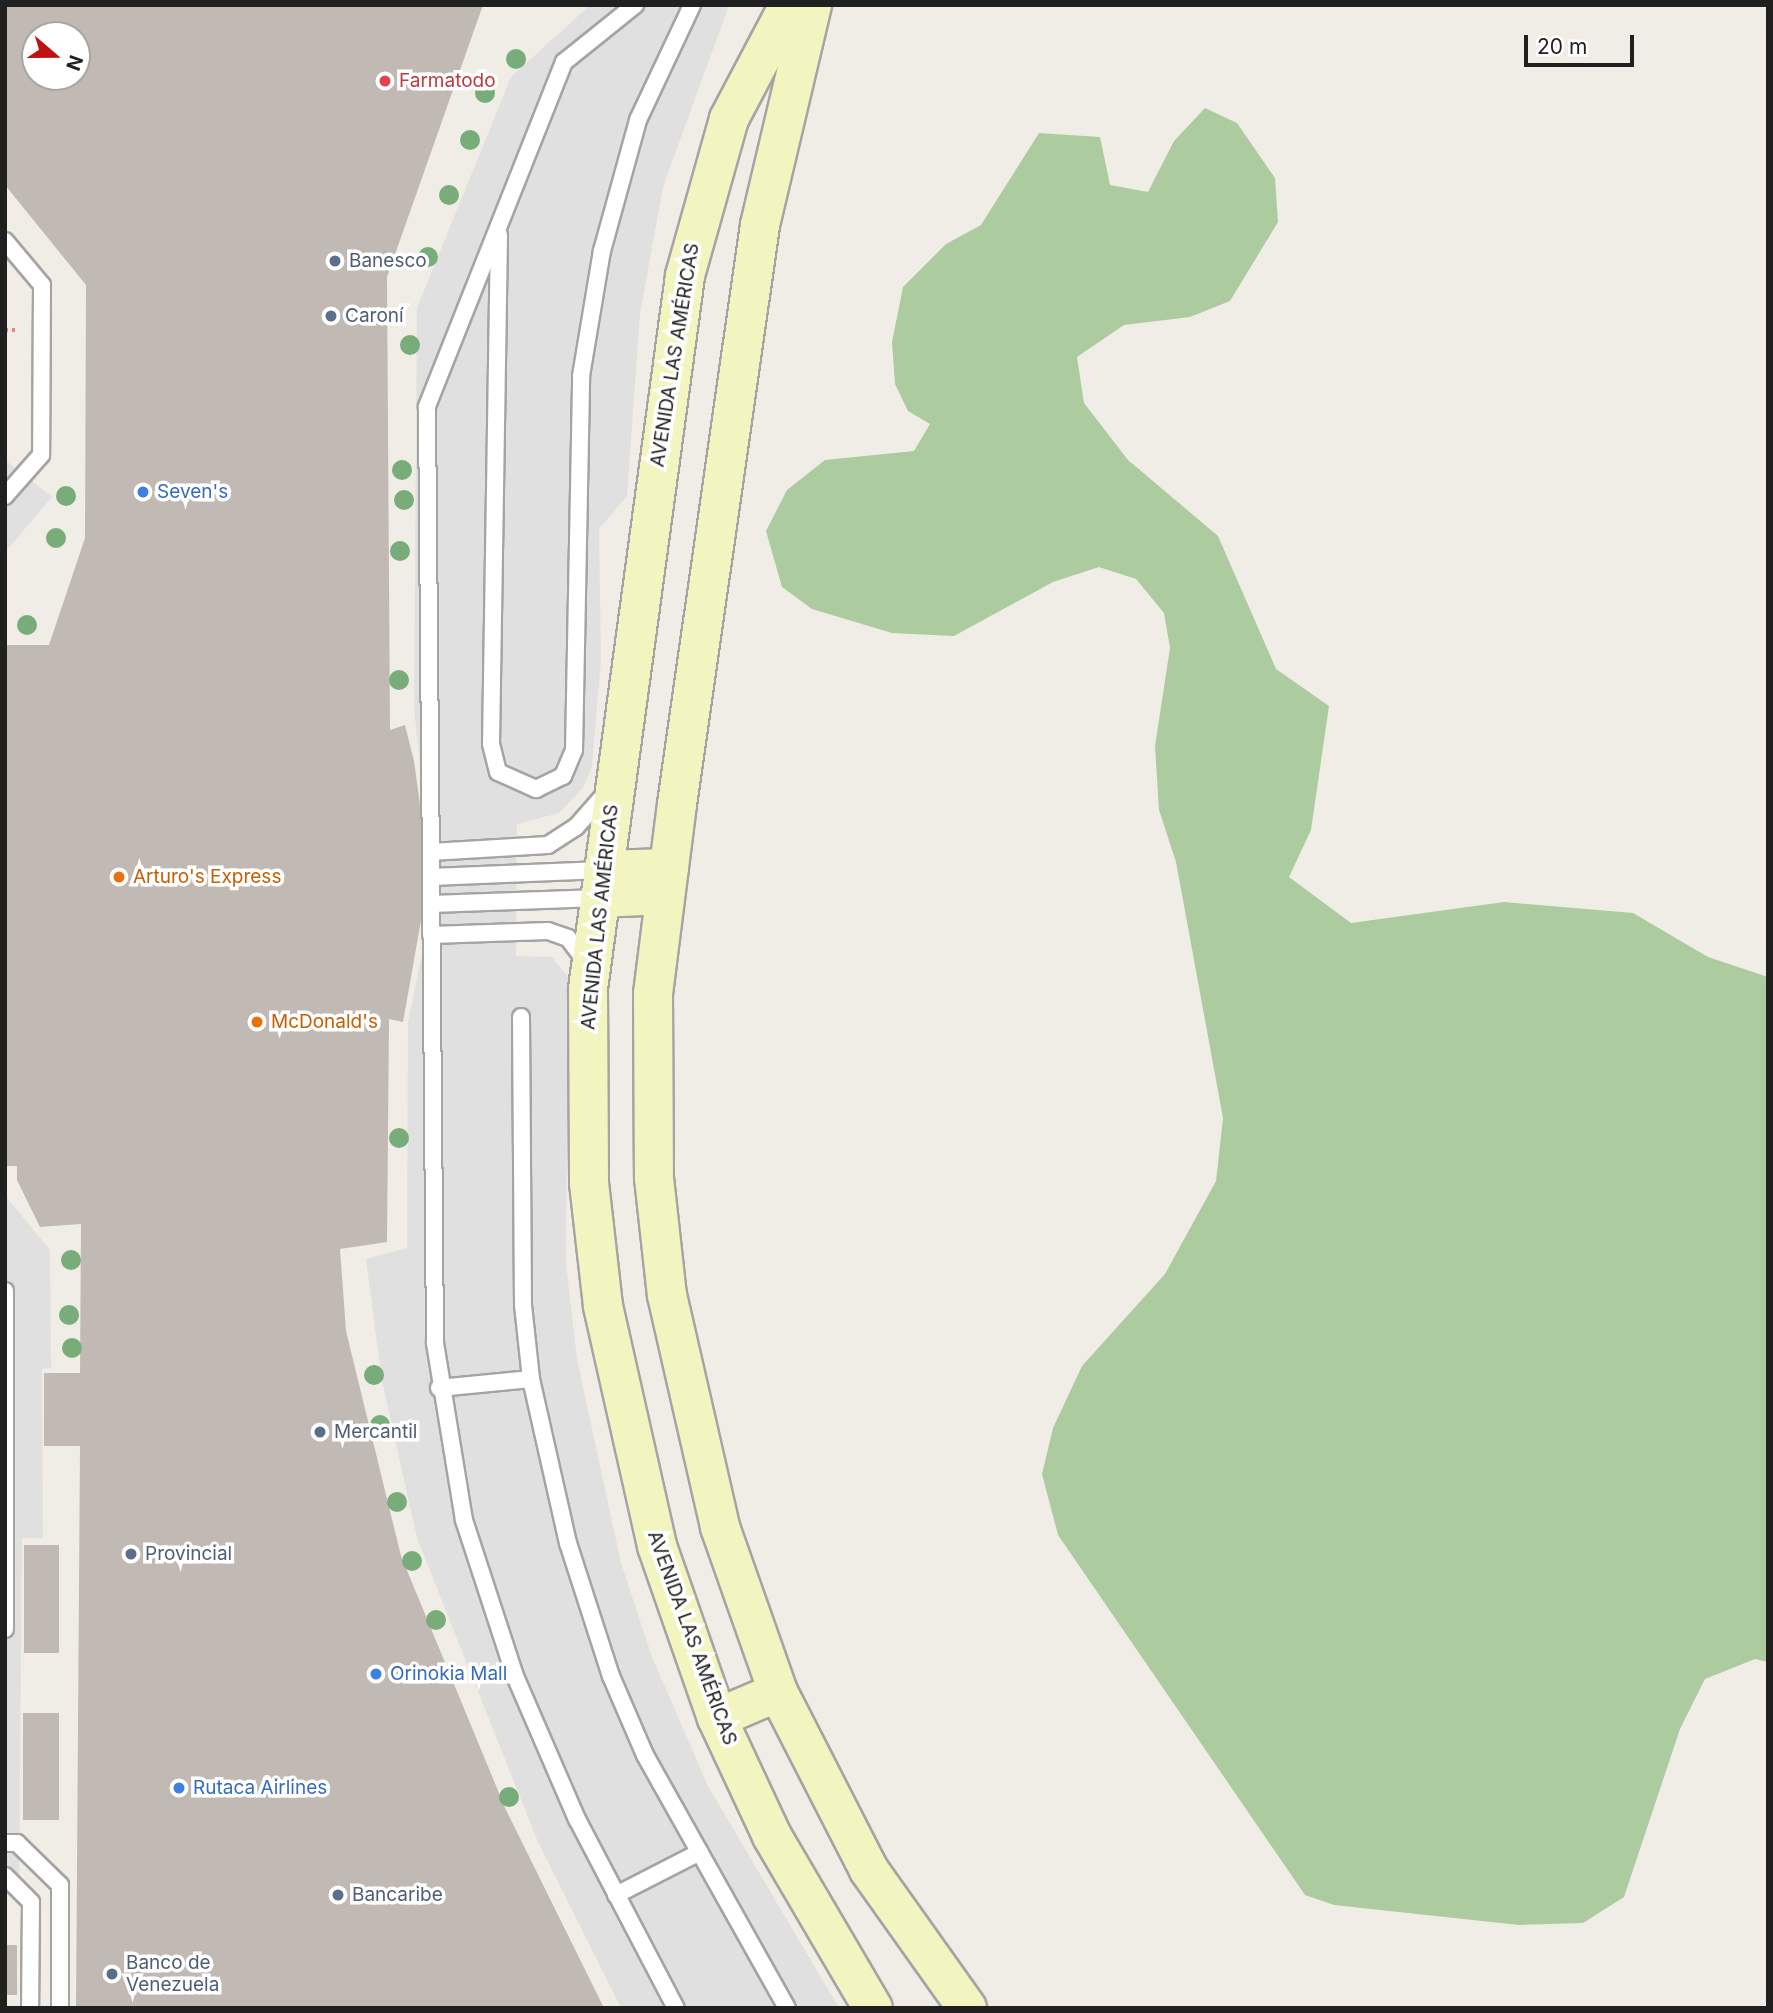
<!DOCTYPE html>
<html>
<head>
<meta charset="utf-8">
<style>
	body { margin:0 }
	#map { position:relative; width:1773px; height:2013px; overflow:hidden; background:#f0ede7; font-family:Inter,sans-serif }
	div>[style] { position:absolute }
	.forest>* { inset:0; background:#accb9f }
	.parking>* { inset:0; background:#e0e0e0 }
	.building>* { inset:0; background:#c0b9b4; transform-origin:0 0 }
	.path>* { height:4.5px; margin-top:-2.25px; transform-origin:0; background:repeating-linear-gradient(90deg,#ef8579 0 3.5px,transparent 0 7px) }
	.roads { filter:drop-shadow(2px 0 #a4a4a4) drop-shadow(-2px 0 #a4a4a4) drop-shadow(0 2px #a4a4a4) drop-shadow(0 -2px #a4a4a4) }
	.service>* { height:16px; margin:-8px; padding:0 8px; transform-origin:8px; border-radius:8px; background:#fff }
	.secondary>* { height:38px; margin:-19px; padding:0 19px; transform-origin:19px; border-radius:19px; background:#f2f5c0 }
	.trees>* { width:20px; height:20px; margin:-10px; border-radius:50%; background:#78ac78 }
	.dots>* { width:19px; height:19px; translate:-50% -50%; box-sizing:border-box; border:4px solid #fff; border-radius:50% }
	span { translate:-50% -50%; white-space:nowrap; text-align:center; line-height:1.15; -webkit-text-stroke:7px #fff; paint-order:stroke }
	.health-label { font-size:19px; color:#be3a42 }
	.left { translate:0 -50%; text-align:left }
	.service-label { font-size:19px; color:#4e5e75 }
	.street-label { font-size:19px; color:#202020 }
	.shop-label { font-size:19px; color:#366cbe }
	.food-label { font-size:19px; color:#c56008 }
	.frame { position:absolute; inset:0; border:7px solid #202020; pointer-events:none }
	.north { position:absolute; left:21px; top:21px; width:70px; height:70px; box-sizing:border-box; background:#fff; border:2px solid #a6a6a6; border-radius:50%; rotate:110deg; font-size:19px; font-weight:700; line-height:28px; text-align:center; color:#202020 }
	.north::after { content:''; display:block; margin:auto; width:24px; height:32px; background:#bf1110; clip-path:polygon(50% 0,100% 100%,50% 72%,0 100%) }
	.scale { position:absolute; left:1524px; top:35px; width:110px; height:32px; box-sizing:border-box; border:4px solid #202020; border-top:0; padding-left:9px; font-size:21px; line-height:24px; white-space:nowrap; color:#202020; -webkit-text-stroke:5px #fff; paint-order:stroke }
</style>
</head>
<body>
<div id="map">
	<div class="forest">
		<div style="clip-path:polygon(1205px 108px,1237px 123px,1275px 178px,1278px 222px,1230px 301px,1190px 317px,1124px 325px,1077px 357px,1084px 403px,1128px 460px,1218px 536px,1276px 669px,1329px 706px,1311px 830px,1289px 877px,1351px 923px,1504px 902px,1633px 913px,1708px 957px,1768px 977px,1768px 1662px,1755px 1659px,1705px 1679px,1680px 1729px,1624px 1897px,1583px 1923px,1519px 1925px,1334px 1905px,1305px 1895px,1058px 1535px,1042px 1474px,1053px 1428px,1082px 1366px,1165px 1274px,1216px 1181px,1223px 1118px,1176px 862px,1159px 810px,1155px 746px,1170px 648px,1164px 613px,1136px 579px,1099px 567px,1053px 582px,954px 636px,892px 633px,812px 609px,782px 587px,766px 531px,787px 490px,825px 460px,914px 451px,930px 424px,908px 411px,895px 384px,892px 342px,903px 287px,946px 244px,981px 225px,1039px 133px,1100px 137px,1110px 185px,1148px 192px,1174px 141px)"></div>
	</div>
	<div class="parking">
		<div style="clip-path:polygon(590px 5px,729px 5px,663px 187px,640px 314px,627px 496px,599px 529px,601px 659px,592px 767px,583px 788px,559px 813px,517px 824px,516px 956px,552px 957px,568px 977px,566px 1264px,577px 1359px,621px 1563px,652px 1657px,708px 1786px,839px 2008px,621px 2008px,538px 1842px,417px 1538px,382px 1381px,366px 1259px,407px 1248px,408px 1023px,426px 934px,426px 818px,414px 709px,417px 308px,511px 77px)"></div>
		<div style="clip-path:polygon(5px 460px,52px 497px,5px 552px)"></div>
		<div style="clip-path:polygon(5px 1195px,50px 1250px,51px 1368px,42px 1369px,43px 1538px,22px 1538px,19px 1893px,5px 1893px)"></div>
	</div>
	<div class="building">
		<div style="clip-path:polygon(evenodd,5px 5px,483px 5px,387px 277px,390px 730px,405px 725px,414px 761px,424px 834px,423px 909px,403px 1022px,389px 1019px,387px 1242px,340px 1249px,346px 1331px,401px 1556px,506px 1810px,604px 2008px,76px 2008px,80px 1446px,44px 1446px,44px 1373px,80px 1373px,81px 1224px,40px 1227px,17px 1180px,17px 1166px,5px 1166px,5px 645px,49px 645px,85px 538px,86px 285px,5px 185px,5px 5px,35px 35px,77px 35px,77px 77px,35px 77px,35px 35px)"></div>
		<div style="left:24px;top:1545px;width:35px;height:108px"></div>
		<div style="left:23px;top:1713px;width:36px;height:107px"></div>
		<div style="left:5px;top:1945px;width:12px;height:50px"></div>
	</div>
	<div class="path">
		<div style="left:5px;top:330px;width:12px"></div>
	</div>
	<div class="roads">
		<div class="service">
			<div style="left:635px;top:5px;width:91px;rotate:141.2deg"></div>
			<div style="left:564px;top:62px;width:371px;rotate:111.7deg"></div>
			<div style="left:427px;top:407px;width:936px;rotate:89.51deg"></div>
			<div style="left:435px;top:1343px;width:179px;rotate:80.7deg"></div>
			<div style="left:464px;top:1520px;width:164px;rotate:71.9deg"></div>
			<div style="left:515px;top:1676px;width:156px;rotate:66.6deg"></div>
			<div style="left:577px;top:1819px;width:213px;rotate:62.4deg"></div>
			<div style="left:499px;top:235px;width:509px;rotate:90.9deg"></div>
			<div style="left:491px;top:744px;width:29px;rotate:76deg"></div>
			<div style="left:498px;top:772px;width:42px;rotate:24.1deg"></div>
			<div style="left:536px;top:789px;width:30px;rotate:-26deg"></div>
			<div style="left:563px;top:776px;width:28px;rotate:-67deg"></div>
			<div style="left:574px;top:750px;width:374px;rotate:-88.9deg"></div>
			<div style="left:581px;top:376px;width:127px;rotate:-80.5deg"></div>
			<div style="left:602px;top:251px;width:136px;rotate:-74.6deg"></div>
			<div style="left:638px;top:120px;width:127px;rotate:-64.8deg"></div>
			<div style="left:5px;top:241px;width:57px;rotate:49.9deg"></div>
			<div style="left:42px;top:285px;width:170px;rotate:90.3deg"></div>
			<div style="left:41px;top:455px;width:55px;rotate:131.3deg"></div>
			<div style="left:431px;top:852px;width:117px;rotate:-3.4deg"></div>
			<div style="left:548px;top:845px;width:33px;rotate:-33deg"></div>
			<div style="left:576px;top:827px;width:44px;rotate:-48.7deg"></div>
			<div style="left:431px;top:877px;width:172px;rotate:-2.3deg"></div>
			<div style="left:431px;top:904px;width:169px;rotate:-2deg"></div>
			<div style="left:431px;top:935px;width:117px;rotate:-2deg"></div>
			<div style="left:548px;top:931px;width:21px;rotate:19deg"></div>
			<div style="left:568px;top:938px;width:26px;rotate:53deg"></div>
			<div style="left:521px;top:1017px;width:288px;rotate:89.6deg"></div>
			<div style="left:523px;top:1305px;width:74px;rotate:83.8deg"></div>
			<div style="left:531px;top:1379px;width:168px;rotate:77.3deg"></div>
			<div style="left:568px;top:1543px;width:140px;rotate:72.1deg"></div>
			<div style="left:611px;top:1676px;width:86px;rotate:66.7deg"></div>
			<div style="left:645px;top:1755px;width:290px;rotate:60.7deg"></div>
			<div style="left:5px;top:1291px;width:338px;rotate:90deg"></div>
			<div style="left:439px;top:1388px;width:92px;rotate:-5.6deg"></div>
			<div style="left:5px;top:1843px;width:12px"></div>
			<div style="left:17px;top:1843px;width:60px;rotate:44.3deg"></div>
			<div style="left:60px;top:1885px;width:123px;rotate:90deg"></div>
			<div style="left:5px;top:1876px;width:37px;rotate:45deg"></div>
			<div style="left:31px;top:1902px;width:106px;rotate:90.5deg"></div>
			<div style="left:616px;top:1895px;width:94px;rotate:-27.1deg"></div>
		</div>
		<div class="secondary">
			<div style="left:789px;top:5px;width:129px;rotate:117.8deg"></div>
			<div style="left:729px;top:119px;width:163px;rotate:105.7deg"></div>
			<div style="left:685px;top:276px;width:720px;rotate:97.75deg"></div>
			<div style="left:588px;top:989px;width:194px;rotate:89.7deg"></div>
			<div style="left:589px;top:1183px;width:124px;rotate:83.5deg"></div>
			<div style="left:603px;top:1306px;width:246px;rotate:77.3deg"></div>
			<div style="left:657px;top:1546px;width:182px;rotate:70.8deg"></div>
			<div style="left:717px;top:1718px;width:130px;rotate:65deg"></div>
			<div style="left:772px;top:1836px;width:199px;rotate:59.6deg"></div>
			<div style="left:812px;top:5px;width:226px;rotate:103.3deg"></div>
			<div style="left:760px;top:225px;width:585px;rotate:98.16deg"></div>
			<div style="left:677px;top:804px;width:192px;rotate:97.2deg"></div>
			<div style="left:653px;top:994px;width:184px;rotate:89.7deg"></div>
			<div style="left:654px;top:1178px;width:118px;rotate:83.7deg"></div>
			<div style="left:667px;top:1295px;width:238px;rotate:77.1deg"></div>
			<div style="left:720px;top:1527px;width:175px;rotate:70.6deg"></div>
			<div style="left:778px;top:1692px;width:200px;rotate:62.9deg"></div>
			<div style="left:869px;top:1870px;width:169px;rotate:54.6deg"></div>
			<div style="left:603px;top:870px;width:66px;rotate:-1.7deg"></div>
			<div style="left:600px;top:898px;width:65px;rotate:-2.6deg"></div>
			<div style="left:717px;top:1718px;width:66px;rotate:-23.1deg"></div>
		</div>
	</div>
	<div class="trees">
		<div style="left:516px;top:59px"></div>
		<div style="left:485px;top:93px"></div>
		<div style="left:470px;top:140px"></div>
		<div style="left:449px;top:195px"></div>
		<div style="left:428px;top:257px"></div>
		<div style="left:410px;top:345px"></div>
		<div style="left:402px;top:470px"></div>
		<div style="left:66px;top:496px"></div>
		<div style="left:404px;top:500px"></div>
		<div style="left:56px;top:538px"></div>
		<div style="left:400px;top:551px"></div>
		<div style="left:27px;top:625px"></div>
		<div style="left:399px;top:680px"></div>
		<div style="left:399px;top:1138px"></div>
		<div style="left:71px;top:1260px"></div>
		<div style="left:69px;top:1315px"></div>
		<div style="left:72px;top:1348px"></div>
		<div style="left:374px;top:1375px"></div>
		<div style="left:380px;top:1425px"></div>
		<div style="left:397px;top:1502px"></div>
		<div style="left:412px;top:1561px"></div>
		<div style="left:436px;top:1620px"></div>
		<div style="left:509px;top:1797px"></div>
	</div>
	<div class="dots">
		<div style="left:385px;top:81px;background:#e0444e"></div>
		<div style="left:335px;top:261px;background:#5c6f8a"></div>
		<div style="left:331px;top:316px;background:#5c6f8a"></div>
		<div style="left:143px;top:492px;background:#3f7fe0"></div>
		<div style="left:119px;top:877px;background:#e8710a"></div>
		<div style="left:257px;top:1022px;background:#e8710a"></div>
		<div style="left:320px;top:1432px;background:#5c6f8a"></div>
		<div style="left:131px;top:1554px;background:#5c6f8a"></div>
		<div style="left:376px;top:1674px;background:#3f7fe0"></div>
		<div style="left:179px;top:1788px;background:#3f7fe0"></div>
		<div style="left:338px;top:1895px;background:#5c6f8a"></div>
		<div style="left:112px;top:1974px;background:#5c6f8a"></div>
	</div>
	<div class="health-label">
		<span class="left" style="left:399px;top:81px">Farmatodo</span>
	</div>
	<div class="service-label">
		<span class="left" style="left:349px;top:261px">Banesco</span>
		<span class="left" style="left:345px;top:316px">Caroní</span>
		<span class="left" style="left:334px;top:1432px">Mercantil</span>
		<span class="left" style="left:145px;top:1554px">Provincial</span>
		<span class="left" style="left:352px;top:1895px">Bancaribe</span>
		<span class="left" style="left:126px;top:1974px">Banco de<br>Venezuela</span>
	</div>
	<div class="street-label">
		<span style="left:675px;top:355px;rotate:-81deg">AVENIDA LAS AMÉRICAS</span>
		<span style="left:600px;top:917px;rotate:-84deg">AVENIDA LAS AMÉRICAS</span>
		<span style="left:692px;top:1638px;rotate:70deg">AVENIDA LAS AMÉRICAS</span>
	</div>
	<div class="shop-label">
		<span class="left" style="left:157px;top:492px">Seven's</span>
		<span class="left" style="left:390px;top:1674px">Orinokia Mall</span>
		<span class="left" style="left:193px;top:1788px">Rutaca Airlines</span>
	</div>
	<div class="food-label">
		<span class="left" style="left:133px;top:877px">Arturo's Express</span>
		<span class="left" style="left:271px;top:1022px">McDonald's</span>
	</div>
	<div class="frame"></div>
	<div class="north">N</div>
	<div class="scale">20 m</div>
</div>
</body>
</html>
